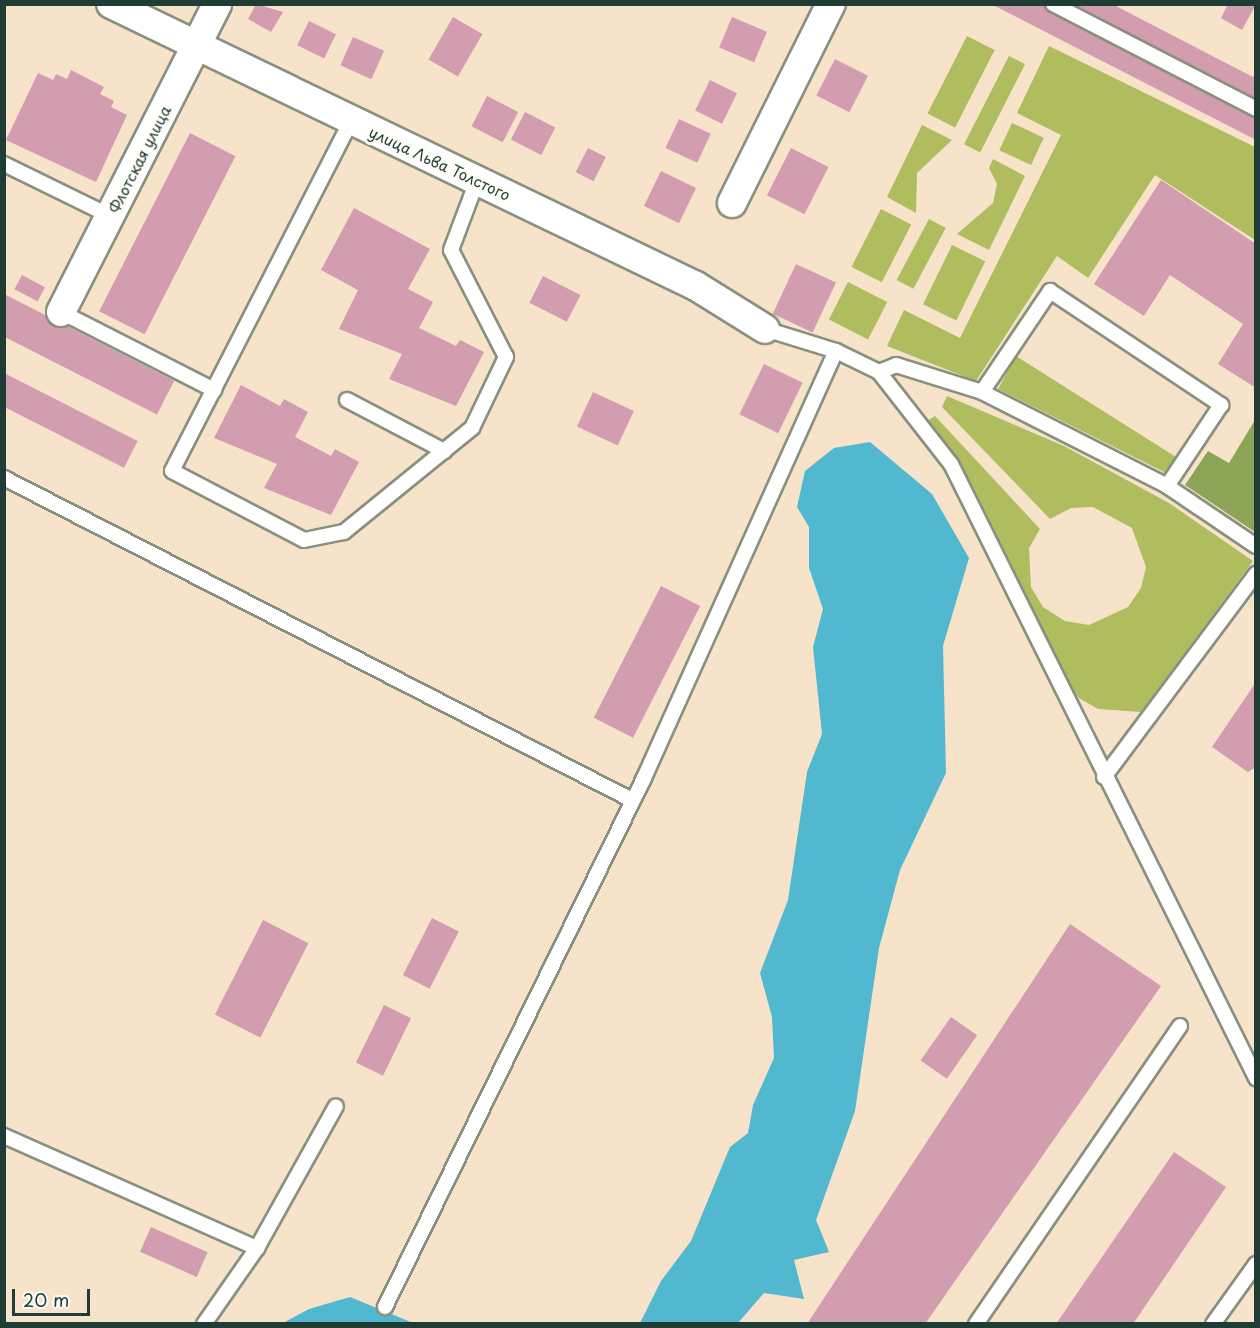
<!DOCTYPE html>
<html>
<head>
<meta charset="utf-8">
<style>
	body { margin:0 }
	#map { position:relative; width:1260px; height:1328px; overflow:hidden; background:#f6e3ca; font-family:"Playpen Sans",sans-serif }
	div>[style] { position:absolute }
	.green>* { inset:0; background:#b0bd5f; transform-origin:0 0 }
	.forest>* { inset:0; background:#8ca456 }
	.water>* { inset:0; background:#51b8cf }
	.building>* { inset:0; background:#d29daf; transform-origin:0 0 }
	.roads { filter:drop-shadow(2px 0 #8a907f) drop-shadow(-2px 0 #8a907f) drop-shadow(0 2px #8a907f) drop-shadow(0 -2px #8a907f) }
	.service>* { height:14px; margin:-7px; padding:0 7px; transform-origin:7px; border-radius:7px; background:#fff }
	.minor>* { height:28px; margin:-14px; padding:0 14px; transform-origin:14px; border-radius:14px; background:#fff }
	span { translate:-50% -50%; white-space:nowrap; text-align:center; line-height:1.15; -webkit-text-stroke:6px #fdfcf7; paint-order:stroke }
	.street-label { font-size:15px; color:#1f3d34 }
	.frame { position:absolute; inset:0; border:6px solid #1f3d34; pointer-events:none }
	.scale { position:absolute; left:12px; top:1289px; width:78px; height:27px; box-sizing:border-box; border:3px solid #1f3d34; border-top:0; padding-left:8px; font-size:18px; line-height:21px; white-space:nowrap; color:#1f3d34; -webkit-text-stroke:4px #fdfcf7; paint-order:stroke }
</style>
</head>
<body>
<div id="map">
	<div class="green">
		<div style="left:967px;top:36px;width:31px;height:87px;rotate:27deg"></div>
		<div style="clip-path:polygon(1049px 46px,1255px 147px,1255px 240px,1155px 175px,1088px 278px,1057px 256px,976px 381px,887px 346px,904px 310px,960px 338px,1061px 135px,1017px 113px)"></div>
		<div style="left:1009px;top:56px;width:18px;height:99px;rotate:27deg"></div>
		<div style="left:1012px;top:123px;width:35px;height:30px;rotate:25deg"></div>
		<div style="clip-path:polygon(922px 125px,952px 140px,917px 173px,916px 213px,887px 197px)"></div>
		<div style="clip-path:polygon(993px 159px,1025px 176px,989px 250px,957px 234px,993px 203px,997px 184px,989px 168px)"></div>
		<div style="left:881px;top:209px;width:34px;height:65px;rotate:27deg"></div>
		<div style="left:929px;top:219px;width:19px;height:69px;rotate:28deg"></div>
		<div style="left:952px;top:245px;width:37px;height:66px;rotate:26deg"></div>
		<div style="left:848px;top:282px;width:44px;height:42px;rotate:27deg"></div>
		<div style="clip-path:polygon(1016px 356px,1176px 457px,1166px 473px,998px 389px)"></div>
		<div style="clip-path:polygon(947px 396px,1064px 446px,1169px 503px,1253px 561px,1141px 712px,1098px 709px,1079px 698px,1066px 683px,995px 536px,927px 421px,935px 416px,1040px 529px,1029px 548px,1031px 587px,1043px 607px,1065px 621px,1089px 625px,1128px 607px,1141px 588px,1146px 567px,1132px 528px,1093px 507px,1071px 508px,1050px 519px,942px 407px)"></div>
	</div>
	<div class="forest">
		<div style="clip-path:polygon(1255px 420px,1255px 532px,1185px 485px,1208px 451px,1229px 463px)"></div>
	</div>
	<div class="water">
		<div style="clip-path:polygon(870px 442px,932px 494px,969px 558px,943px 646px,946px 773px,900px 870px,879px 948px,855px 1111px,816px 1220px,829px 1252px,794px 1260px,804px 1299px,764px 1293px,738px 1323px,640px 1323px,661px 1281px,691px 1241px,730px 1147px,748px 1133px,753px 1105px,774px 1058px,772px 1017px,760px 973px,788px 900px,807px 772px,822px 734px,813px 647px,823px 609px,809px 568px,809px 527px,797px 507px,805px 471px,834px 448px)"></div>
		<div style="clip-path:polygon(350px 1297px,413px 1323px,281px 1324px,309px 1309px)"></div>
	</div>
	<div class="building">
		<div style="clip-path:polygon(256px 4px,283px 12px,271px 32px,248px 19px)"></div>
		<div style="clip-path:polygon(991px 4px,1045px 4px,1256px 112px,1256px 140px)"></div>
		<div style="clip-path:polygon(1063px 4px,1112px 4px,1253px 77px,1256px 72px,1256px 103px)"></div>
		<div style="clip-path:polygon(1228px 4px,1256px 4px,1242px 30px,1221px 18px)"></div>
		<div style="left:453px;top:17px;width:34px;height:49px;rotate:30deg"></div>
		<div style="left:732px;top:17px;width:38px;height:33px;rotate:23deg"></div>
		<div style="left:309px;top:21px;width:30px;height:27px;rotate:26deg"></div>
		<div style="left:353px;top:37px;width:34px;height:31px;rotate:24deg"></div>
		<div style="left:835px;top:59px;width:37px;height:41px;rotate:27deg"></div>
		<div style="clip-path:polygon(71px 70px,104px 87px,100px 94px,114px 101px,111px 107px,127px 115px,96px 182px,6px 140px,38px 73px,53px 80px,56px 74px,67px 79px)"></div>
		<div style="left:710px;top:80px;width:30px;height:34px;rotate:26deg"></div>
		<div style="left:487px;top:96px;width:35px;height:34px;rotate:27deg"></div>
		<div style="left:525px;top:112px;width:34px;height:31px;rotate:27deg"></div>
		<div style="left:679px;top:119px;width:35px;height:32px;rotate:25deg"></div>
		<div style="left:190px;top:133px;width:51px;height:200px;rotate:27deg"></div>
		<div style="left:588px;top:148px;width:20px;height:27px;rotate:27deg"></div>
		<div style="left:791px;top:148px;width:42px;height:53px;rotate:27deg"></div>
		<div style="left:661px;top:171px;width:39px;height:39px;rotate:26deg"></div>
		<div style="clip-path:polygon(1161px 180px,1256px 244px,1256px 388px,1218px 364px,1243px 324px,1170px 275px,1144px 316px,1094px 284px)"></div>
		<div style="clip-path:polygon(354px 208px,430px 249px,408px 289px,433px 302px,419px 328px,456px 346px,460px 340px,484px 352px,456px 406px,389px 379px,402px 354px,339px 329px,358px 290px,321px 270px)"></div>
		<div style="left:796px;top:264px;width:44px;height:55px;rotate:25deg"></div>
		<div style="left:22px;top:275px;width:26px;height:16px;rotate:28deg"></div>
		<div style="left:543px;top:276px;width:42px;height:30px;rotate:27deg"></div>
		<div style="left:4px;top:294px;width:191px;height:38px;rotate:27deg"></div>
		<div style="left:764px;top:364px;width:43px;height:56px;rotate:26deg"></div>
		<div style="left:4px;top:373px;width:150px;height:30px;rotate:27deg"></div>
		<div style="clip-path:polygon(241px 385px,280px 406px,284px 399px,308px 412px,295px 437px,331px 456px,335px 449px,359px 462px,331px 515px,264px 488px,277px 464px,214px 438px)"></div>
		<div style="left:593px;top:392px;width:45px;height:38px;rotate:25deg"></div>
		<div style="left:661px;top:586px;width:44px;height:148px;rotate:27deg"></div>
		<div style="clip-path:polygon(1256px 682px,1256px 767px,1248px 772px,1212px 747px)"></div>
		<div style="left:432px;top:918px;width:30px;height:64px;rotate:27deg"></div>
		<div style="left:263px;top:920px;width:51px;height:106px;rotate:27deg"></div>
		<div style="clip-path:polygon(1070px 924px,1161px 986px,925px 1324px,807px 1324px)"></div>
		<div style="left:384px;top:1005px;width:30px;height:64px;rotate:26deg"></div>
		<div style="left:951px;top:1017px;width:32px;height:53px;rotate:35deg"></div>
		<div style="clip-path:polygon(1174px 1152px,1226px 1187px,1133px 1324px,1056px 1324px)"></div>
		<div style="left:151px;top:1227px;width:62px;height:27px;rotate:24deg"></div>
	</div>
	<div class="roads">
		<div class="service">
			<div style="left:1053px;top:4px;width:229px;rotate:27.3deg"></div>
			<div style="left:351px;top:121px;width:393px;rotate:117.1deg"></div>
			<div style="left:172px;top:471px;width:149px;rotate:27.6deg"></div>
			<div style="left:304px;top:540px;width:41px;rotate:-11.3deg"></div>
			<div style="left:344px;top:532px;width:165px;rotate:-39.1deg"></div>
			<div style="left:472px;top:428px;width:79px;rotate:-64.4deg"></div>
			<div style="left:506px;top:357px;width:120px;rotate:-117.2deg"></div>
			<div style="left:451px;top:250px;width:74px;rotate:-69.4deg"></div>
			<div style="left:4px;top:164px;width:118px;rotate:26.1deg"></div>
			<div style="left:61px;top:312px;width:172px;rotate:27deg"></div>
			<div style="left:765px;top:329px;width:74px;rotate:17.2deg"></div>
			<div style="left:836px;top:351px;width:48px;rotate:26deg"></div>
			<div style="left:879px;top:372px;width:117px;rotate:52deg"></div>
			<div style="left:951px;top:464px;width:686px;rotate:63.58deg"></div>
			<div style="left:879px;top:372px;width:18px;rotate:-22deg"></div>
			<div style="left:896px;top:365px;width:90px;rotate:17.4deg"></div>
			<div style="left:982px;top:392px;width:208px;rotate:26.9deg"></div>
			<div style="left:1167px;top:486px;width:107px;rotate:34deg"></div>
			<div style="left:982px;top:392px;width:122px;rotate:-56deg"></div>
			<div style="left:1050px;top:291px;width:206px;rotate:33.7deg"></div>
			<div style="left:1221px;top:405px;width:97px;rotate:123.7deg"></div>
			<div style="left:347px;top:400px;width:110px;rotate:27.7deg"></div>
			<div style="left:4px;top:478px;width:706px;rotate:27.15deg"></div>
			<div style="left:1104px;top:777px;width:254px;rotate:-53.2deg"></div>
			<div style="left:4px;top:1136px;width:277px;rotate:23.9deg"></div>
			<div style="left:385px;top:1307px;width:589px;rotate:-63.91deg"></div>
			<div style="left:644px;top:778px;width:468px;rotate:-65.8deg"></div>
			<div style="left:204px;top:1324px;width:93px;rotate:-55.1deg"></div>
			<div style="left:257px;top:1248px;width:162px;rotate:-60.9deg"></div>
			<div style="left:976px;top:1324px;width:361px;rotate:-55.6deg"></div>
			<div style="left:1213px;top:1324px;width:74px;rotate:-54.4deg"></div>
		</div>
		<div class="minor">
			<div style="left:111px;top:4px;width:649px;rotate:25.74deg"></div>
			<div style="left:696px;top:286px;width:81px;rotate:31.9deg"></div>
			<div style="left:732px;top:203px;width:222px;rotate:-63.6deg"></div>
			<div style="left:61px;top:312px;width:345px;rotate:-63.1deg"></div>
		</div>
	</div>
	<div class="street-label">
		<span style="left:139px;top:159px;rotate:-63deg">Флотская улица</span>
		<span style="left:440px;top:163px;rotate:25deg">улица Льва Толстого</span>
	</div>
	<div class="frame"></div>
	<div class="scale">20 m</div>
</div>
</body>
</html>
